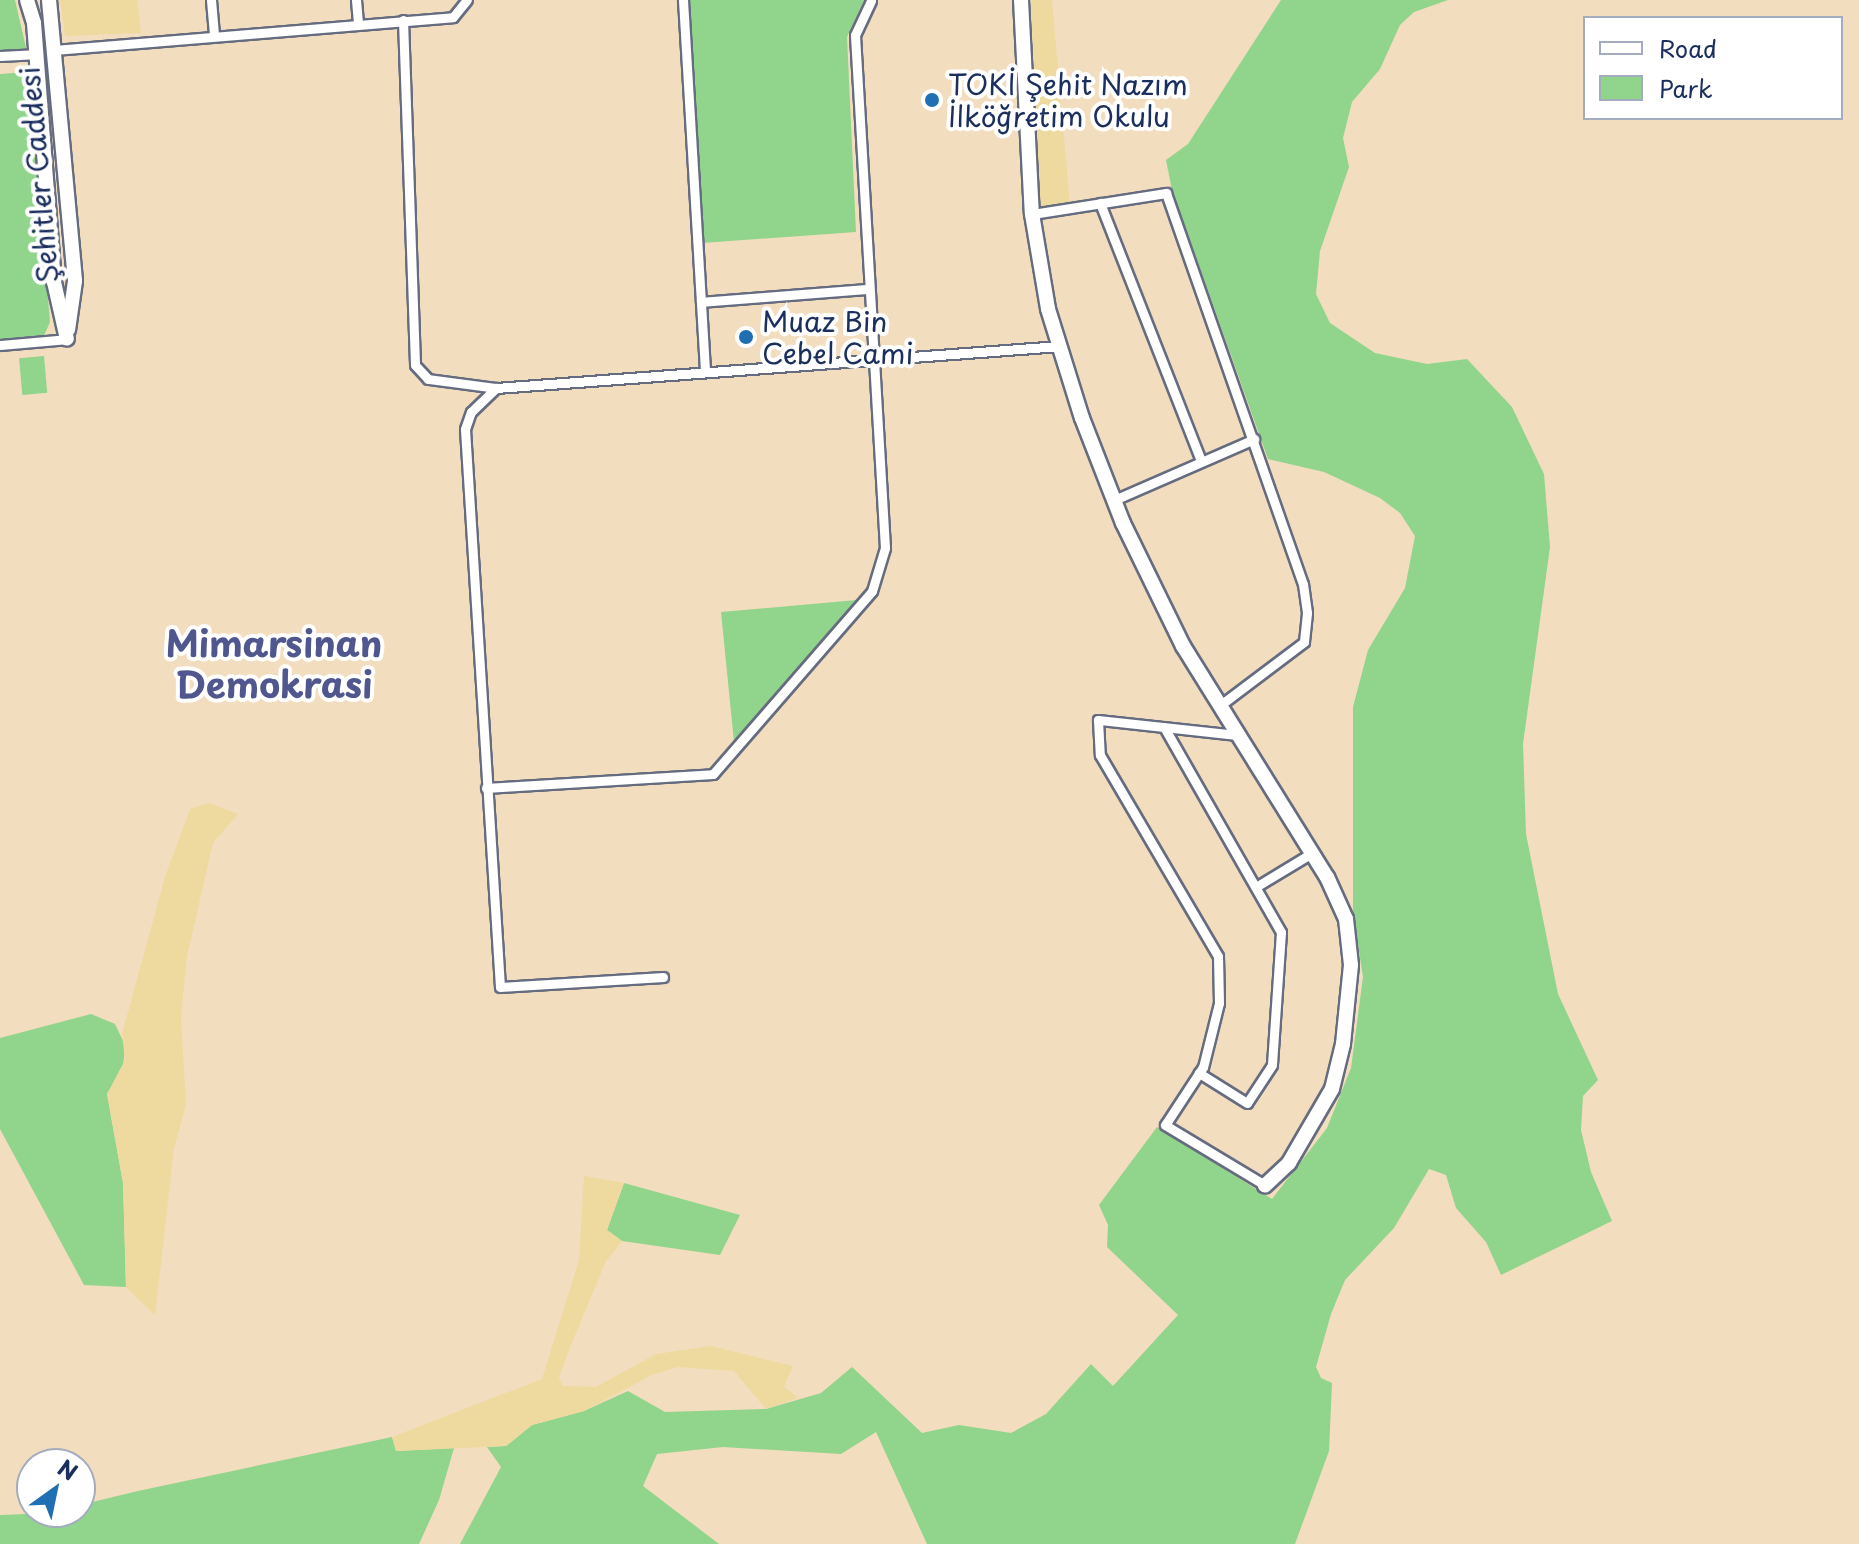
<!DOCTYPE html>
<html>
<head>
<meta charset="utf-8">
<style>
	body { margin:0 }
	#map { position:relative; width:1859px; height:1544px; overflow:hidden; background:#f2ddbe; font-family:"Playpen Sans",sans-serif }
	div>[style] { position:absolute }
	.green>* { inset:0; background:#91d48c; transform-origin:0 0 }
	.sand>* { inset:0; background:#eeda9e }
	.roads { filter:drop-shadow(2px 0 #666c80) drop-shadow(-2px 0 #666c80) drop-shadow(0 2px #666c80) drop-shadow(0 -2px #666c80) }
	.street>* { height:9px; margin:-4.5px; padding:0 4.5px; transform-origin:4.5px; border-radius:4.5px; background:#fff }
	.secondary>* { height:14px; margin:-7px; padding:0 7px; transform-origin:7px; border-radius:7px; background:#fff }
	.dots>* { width:22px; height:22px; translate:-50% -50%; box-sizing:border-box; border:4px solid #fff; border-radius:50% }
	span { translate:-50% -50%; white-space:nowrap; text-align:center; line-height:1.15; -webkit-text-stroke:8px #fff; paint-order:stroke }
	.poi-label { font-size:28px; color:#1b2f5e }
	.left { translate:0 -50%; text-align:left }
	.street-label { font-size:28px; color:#1b2f5e }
	.district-label { font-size:36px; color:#50578e; font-weight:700 }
	.legend { position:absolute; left:1583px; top:16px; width:260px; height:104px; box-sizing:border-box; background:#fff; border:2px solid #a4acbf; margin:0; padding:10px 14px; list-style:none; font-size:24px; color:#1b2f5e }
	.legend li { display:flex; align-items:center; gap:16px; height:40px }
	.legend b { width:40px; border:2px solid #a4acbf }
	.north { position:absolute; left:16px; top:1448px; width:80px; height:80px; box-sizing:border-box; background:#fff; border:2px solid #a4acbf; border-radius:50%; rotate:33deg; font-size:22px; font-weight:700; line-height:32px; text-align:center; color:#1b2f5e }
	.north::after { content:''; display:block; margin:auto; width:28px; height:36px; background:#1f6fb2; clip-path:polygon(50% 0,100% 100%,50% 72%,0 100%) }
</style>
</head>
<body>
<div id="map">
	<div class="green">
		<div style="clip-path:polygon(0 0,15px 0,27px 52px,0 54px)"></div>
		<div style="clip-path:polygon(689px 0,864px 0,847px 37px,856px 232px,702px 243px)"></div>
		<div style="clip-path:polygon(1281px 0,1448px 0,1414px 12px,1400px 25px,1380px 69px,1352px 102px,1343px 138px,1349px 167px,1320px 251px,1316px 294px,1330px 323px,1375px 353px,1427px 364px,1467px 359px,1512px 407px,1544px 474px,1550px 547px,1523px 744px,1526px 834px,1558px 994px,1598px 1080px,1583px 1096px,1581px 1130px,1591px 1172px,1612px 1221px,1501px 1275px,1486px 1242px,1456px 1208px,1446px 1175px,1429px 1169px,1394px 1228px,1345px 1280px,1331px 1314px,1316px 1367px,1321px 1378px,1332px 1383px,1329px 1451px,1295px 1544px,927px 1544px,876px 1432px,841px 1454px,723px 1447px,657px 1454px,643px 1486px,719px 1544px,460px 1544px,501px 1467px,487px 1447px,506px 1446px,532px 1425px,584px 1411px,628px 1391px,665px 1412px,766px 1409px,821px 1393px,852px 1367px,922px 1433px,959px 1425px,1011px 1433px,1046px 1414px,1091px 1364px,1113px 1386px,1178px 1315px,1107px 1247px,1108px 1225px,1099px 1205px,1157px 1127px,1272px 1199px,1327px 1128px,1351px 1068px,1363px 977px,1353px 913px,1353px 707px,1368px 650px,1405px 588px,1415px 536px,1400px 513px,1380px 498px,1324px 472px,1268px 459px,1172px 190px,1166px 160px,1188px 144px)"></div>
		<div style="clip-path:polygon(28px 72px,50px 322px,43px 338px,0 348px,0 74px)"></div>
		<div style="left:44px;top:356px;width:37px;height:25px;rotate:85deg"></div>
		<div style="clip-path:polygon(857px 600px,734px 742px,721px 612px)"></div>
		<div style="clip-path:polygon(91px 1014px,115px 1024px,125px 1045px,123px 1068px,107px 1094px,123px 1183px,126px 1287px,84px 1285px,0 1129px,0 1038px)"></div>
		<div style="clip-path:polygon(624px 1183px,740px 1215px,720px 1255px,622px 1241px,607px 1230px)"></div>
		<div style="clip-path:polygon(392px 1437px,396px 1451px,454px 1448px,439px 1500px,419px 1544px,0 1544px,0 1515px,80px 1512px,80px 1505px,138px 1491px)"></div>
	</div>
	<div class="sand">
		<div style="clip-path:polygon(60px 0,137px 0,141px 33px,65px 36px)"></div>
		<div style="clip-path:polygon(1031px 0,1052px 0,1070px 206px,1040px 210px)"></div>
		<div style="clip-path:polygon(209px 803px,238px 814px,213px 843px,187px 956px,181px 1017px,186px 1105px,174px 1148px,155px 1315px,126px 1287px,123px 1183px,107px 1094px,125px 1060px,122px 1034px,165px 877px,190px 809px)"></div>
		<div style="clip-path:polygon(584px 1176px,624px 1183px,607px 1230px,622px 1241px,606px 1261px,571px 1345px,559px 1377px,562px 1386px,596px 1387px,656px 1354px,711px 1346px,793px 1366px,784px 1387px,798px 1398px,766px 1409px,734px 1371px,678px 1367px,652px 1375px,584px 1411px,532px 1425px,506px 1446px,396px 1451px,392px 1437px,542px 1379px,579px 1260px)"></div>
	</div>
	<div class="roads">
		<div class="street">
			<div style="left:211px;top:0;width:36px;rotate:85deg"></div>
			<div style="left:356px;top:0;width:23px;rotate:85deg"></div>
			<div style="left:683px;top:0;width:372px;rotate:86.6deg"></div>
			<div style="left:403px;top:20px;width:345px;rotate:88deg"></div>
			<div style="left:415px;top:365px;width:19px;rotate:47deg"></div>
			<div style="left:428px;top:379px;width:69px;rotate:7.5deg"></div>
			<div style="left:54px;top:50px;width:400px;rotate:-4.7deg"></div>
			<div style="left:453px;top:17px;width:22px;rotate:-51deg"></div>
			<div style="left:0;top:56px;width:34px;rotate:-3deg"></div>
			<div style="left:1100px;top:203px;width:277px;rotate:68.6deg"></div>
			<div style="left:1032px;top:214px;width:136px;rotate:-8.9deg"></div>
			<div style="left:1166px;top:193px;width:414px;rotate:70.7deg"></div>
			<div style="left:1303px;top:584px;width:29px;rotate:82deg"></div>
			<div style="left:1307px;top:613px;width:29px;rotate:96deg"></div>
			<div style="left:1304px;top:642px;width:106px;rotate:143deg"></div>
			<div style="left:701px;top:302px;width:168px;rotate:-4.5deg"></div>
			<div style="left:0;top:345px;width:67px;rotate:-5.1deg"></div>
			<div style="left:1114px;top:500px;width:153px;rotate:-23.5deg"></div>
			<div style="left:1164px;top:727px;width:236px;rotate:60.3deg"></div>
			<div style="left:1281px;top:932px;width:133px;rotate:93.9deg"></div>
			<div style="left:1272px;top:1065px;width:45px;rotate:123.3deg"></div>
			<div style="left:1247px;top:1103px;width:57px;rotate:-148deg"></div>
			<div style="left:1237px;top:735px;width:140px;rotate:-173.8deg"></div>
			<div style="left:1098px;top:720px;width:35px;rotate:87deg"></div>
			<div style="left:1100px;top:755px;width:233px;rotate:59.6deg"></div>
			<div style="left:1218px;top:956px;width:47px;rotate:88.8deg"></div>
			<div style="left:1219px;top:1003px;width:66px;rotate:104deg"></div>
			<div style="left:1203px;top:1067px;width:69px;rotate:123.2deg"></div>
			<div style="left:1165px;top:1125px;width:117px;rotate:31deg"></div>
			<div style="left:486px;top:788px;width:227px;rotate:-3.5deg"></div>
			<div style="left:713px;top:774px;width:242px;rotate:-49deg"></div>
			<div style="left:872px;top:591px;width:45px;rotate:-73.2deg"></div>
			<div style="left:885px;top:548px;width:514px;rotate:-93.35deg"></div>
			<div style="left:855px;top:35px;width:38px;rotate:-65deg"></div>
			<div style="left:1259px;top:885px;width:62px;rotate:-31.1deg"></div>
			<div style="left:663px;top:977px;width:163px;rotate:176.5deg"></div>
			<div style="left:500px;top:987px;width:559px;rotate:-93.59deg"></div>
			<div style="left:465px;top:429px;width:18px;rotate:-71deg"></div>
			<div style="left:471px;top:412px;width:35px;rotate:-44deg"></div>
			<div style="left:496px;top:388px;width:566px;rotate:-4.26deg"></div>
		</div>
		<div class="secondary">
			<div style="left:27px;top:0;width:24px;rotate:73deg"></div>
			<div style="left:34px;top:23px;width:260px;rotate:85.6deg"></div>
			<div style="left:54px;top:282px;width:58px;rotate:77.2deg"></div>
			<div style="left:49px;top:0;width:282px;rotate:84.7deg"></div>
			<div style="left:75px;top:281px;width:49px;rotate:98.1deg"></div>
			<div style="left:1021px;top:0;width:214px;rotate:87.1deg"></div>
			<div style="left:1032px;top:214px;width:96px;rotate:80.4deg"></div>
			<div style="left:1048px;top:309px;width:114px;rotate:72.7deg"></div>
			<div style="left:1082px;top:418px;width:113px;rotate:68.7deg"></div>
			<div style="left:1123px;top:523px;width:137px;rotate:64deg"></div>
			<div style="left:1183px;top:646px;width:272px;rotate:58.1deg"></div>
			<div style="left:1327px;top:877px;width:46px;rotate:65.7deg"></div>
			<div style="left:1346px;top:919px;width:46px;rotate:83.8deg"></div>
			<div style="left:1351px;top:965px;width:79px;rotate:95.8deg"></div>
			<div style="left:1343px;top:1044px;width:46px;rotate:103.7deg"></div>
			<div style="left:1332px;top:1089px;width:86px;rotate:120.2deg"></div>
			<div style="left:1289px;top:1163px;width:33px;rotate:137deg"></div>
		</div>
	</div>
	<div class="dots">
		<div style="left:932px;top:100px;background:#1f6fb2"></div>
		<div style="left:746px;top:337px;background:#1f6fb2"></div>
	</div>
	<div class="poi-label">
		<span class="left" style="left:948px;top:100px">TOKİ Şehit Nazım<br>İlköğretim Okulu</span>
		<span class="left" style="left:762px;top:337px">Muaz Bin<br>Cebel Cami</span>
	</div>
	<div class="street-label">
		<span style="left:38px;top:175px;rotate:-95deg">Şehitler Caddesi</span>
	</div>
	<div class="district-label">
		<span style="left:274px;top:663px">Mimarsinan<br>Demokrasi</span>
	</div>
	<ul class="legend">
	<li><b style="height:10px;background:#fff"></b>Road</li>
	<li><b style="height:22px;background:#91d48c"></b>Park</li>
	</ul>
	<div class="north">N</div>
</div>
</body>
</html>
